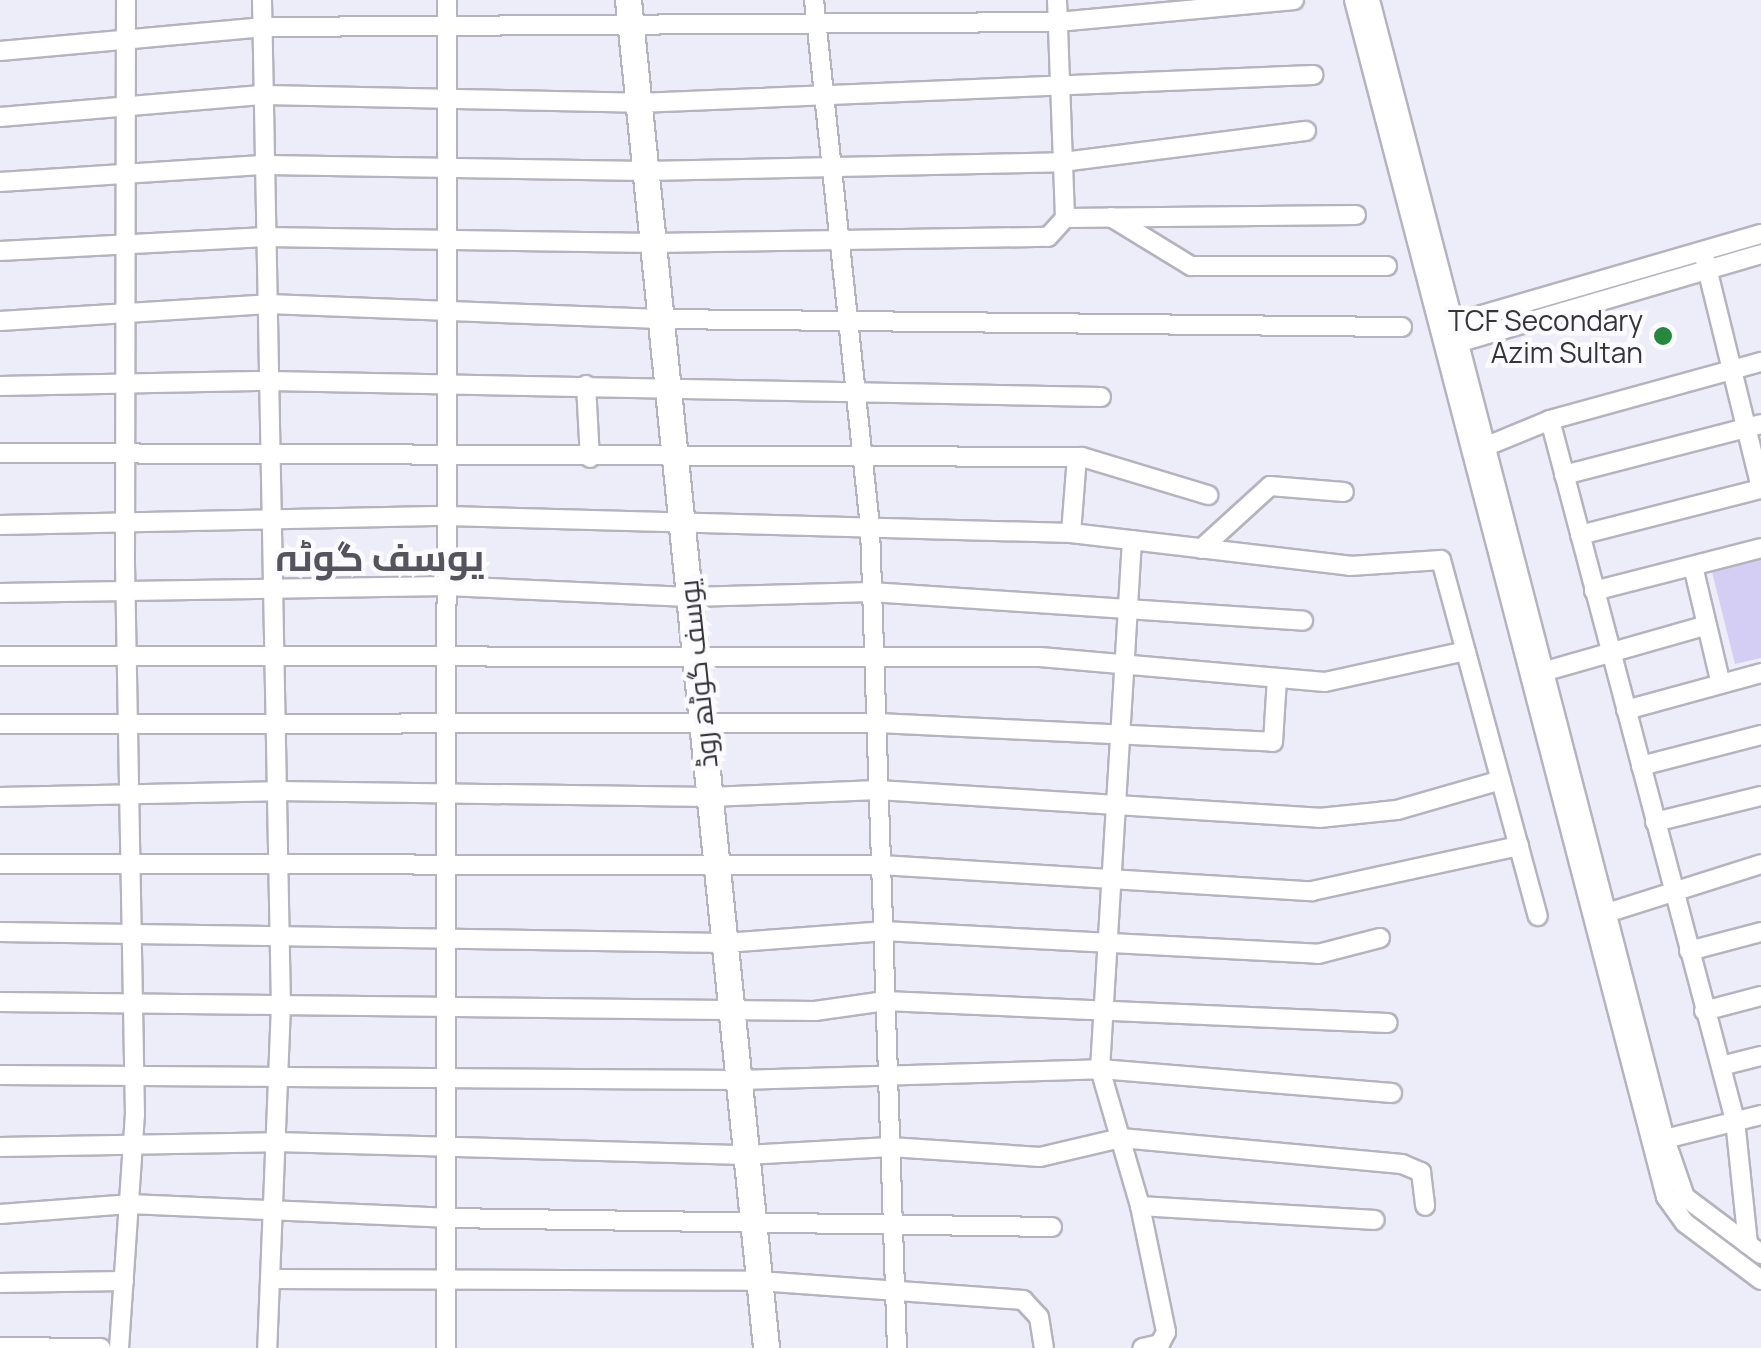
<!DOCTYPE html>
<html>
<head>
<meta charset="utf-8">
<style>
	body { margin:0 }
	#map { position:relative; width:1761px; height:1348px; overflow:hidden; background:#edecf9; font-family:Manrope,Cairo,sans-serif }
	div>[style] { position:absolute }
	.green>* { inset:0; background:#d4cef5 }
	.roads { filter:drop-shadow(2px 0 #b5b3bf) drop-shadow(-2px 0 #b5b3bf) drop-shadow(0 2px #b5b3bf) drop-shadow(0 -2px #b5b3bf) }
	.street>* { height:18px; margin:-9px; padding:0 9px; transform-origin:9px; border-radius:9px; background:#fff }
	.secondary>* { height:25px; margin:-12.5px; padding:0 12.5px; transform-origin:12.5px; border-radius:12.5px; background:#fff }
	.dots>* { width:28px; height:28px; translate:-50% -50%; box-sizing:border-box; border:5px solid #fbfbfd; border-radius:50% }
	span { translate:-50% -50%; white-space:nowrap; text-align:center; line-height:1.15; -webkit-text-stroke:9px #fbfbfd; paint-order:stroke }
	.poi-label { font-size:28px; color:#353439 }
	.right { translate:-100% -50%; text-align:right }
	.street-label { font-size:28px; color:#353439 }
	.district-label { font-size:38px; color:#55535e; font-weight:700 }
</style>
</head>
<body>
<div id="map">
	<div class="green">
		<div style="clip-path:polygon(1761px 559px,1761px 658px,1735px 664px,1712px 572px)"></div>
	</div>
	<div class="roads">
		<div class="street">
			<div style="left:262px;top:0;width:1005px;rotate:88.92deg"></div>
			<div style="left:281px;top:1005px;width:343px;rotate:92.3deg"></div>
			<div style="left:814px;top:0;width:530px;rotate:83.93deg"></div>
			<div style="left:870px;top:527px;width:821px;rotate:88.12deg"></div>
			<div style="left:1354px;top:0;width:1237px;rotate:75.39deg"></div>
			<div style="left:1666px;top:1197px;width:32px;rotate:54deg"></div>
			<div style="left:1685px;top:1223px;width:95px;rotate:36.9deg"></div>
			<div style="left:1370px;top:0;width:1177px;rotate:75.48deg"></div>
			<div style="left:1665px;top:1139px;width:61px;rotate:71deg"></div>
			<div style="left:1685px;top:1197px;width:95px;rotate:36.9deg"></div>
			<div style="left:0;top:51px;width:263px;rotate:-5.2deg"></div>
			<div style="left:262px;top:27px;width:796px;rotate:-0.36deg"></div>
			<div style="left:1058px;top:22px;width:237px;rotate:-5.3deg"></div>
			<div style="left:0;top:117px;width:265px;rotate:-4.8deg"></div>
			<div style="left:264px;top:95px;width:375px;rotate:1.2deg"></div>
			<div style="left:639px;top:103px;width:675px;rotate:-2.38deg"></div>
			<div style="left:0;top:182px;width:266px;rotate:-3.7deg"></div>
			<div style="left:265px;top:165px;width:381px;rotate:0.9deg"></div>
			<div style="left:646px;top:171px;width:417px;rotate:-1.2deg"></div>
			<div style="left:1063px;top:162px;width:245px;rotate:-7.3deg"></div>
			<div style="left:1111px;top:217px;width:94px;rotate:31.5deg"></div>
			<div style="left:1191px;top:266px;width:196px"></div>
			<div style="left:1065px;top:218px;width:291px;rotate:-0.6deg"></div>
			<div style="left:0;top:251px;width:266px;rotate:-3deg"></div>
			<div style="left:266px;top:237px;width:387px;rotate:0.9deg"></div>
			<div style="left:653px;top:243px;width:395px;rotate:-0.9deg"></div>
			<div style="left:1048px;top:237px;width:25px;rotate:-48deg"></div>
			<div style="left:1065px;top:218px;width:218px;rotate:-92.1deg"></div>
			<div style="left:1705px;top:260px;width:235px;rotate:76.2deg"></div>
			<div style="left:0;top:321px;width:269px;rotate:-3.6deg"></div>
			<div style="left:268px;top:304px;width:393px;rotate:2.2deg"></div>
			<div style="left:661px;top:319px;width:741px;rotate:0.62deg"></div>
			<div style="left:1444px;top:326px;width:330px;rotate:-16.2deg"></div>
			<div style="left:1450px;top:345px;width:324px;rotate:-16.3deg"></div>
			<div style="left:586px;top:385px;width:73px;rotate:86.9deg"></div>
			<div style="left:0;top:386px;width:269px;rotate:-1.1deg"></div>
			<div style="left:269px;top:381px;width:832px;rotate:1.1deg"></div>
			<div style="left:1550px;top:420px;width:724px;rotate:75.2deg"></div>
			<div style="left:1735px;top:1120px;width:125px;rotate:84deg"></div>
			<div style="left:1487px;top:446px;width:68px;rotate:-22.4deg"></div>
			<div style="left:1550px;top:420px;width:219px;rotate:-15.4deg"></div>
			<div style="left:0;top:453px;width:1082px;rotate:0.21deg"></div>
			<div style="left:1082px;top:457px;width:132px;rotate:16.8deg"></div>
			<div style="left:1564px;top:475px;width:203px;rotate:-14.5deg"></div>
			<div style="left:0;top:525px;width:447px;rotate:-1.2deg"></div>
			<div style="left:447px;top:516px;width:624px;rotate:1.56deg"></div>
			<div style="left:1071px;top:533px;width:281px;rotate:6.7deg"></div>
			<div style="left:1350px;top:566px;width:91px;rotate:-3.8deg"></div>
			<div style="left:1441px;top:560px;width:369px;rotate:74.8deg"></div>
			<div style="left:1071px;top:533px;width:76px;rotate:-85.5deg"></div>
			<div style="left:1580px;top:535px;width:187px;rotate:-14.3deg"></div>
			<div style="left:1132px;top:540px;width:530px;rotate:93.46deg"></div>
			<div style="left:1100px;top:1069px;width:143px;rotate:73.7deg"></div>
			<div style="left:1140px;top:1206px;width:129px;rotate:78.3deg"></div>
			<div style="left:1166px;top:1332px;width:13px;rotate:117deg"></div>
			<div style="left:1160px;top:1344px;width:18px;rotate:167deg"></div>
			<div style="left:1201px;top:549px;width:93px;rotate:-42.4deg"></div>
			<div style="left:1270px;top:486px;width:74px;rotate:4.6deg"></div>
			<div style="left:1693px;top:566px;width:121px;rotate:76.7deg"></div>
			<div style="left:1594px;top:591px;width:172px;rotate:-14.4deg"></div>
			<div style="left:0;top:593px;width:447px;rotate:-0.9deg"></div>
			<div style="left:447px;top:586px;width:242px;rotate:2.6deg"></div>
			<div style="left:689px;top:597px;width:183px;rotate:-1.6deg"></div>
			<div style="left:872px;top:592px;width:432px;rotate:3.8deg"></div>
			<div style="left:0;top:656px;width:1040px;rotate:0.06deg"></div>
			<div style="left:1040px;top:657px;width:286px;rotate:5deg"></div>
			<div style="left:1325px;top:682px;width:144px;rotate:-12.4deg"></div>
			<div style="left:1546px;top:671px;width:167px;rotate:-15.9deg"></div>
			<div style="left:1626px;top:710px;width:140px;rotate:-15.3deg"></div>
			<div style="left:0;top:724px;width:876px;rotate:-0.07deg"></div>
			<div style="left:876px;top:723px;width:397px;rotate:2.7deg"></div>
			<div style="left:1273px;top:742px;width:64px;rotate:-86.4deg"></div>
			<div style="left:1641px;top:766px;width:124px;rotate:-14.5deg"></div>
			<div style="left:0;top:797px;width:277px;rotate:-1.2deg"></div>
			<div style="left:277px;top:791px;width:433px;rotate:0.8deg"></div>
			<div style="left:710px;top:797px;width:168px;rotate:-2.4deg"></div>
			<div style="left:878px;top:790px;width:442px;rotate:3.6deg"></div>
			<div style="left:1319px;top:818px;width:78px;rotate:-5.9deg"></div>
			<div style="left:1397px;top:810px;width:108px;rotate:-16.1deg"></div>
			<div style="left:1655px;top:822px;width:109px;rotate:-13.8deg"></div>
			<div style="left:0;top:864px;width:881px;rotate:0.07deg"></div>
			<div style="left:881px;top:865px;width:432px;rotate:3.5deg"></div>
			<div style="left:1312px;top:891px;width:212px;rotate:-12.3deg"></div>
			<div style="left:1610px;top:912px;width:158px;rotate:-17.6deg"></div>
			<div style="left:0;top:932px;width:725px;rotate:0.87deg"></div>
			<div style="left:725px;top:943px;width:158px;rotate:-4.3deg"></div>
			<div style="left:883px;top:931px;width:436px;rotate:3deg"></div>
			<div style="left:1318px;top:954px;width:64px;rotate:-14.5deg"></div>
			<div style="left:1689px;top:951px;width:74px;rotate:-14.8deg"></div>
			<div style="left:0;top:1002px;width:815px;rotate:0.63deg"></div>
			<div style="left:815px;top:1011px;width:71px;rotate:-8.1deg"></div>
			<div style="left:885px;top:1001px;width:503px;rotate:2.5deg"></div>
			<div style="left:1704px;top:1011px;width:59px;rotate:-14.7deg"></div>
			<div style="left:1721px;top:1066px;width:41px;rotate:-14deg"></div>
			<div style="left:0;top:1075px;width:739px;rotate:0.39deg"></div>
			<div style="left:739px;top:1080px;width:361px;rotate:-1.7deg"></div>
			<div style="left:1100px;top:1069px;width:293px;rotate:4.7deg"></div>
			<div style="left:1665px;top:1139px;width:99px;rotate:-14deg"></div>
			<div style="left:0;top:1147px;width:276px;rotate:-1deg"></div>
			<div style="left:276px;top:1142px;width:470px;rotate:1.6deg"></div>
			<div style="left:746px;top:1155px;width:144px;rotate:-3.2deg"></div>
			<div style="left:890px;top:1147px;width:150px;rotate:3.8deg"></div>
			<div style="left:1040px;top:1157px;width:83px;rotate:-13.2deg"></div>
			<div style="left:1121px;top:1138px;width:282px;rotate:5.3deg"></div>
			<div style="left:1402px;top:1164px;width:21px;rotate:23deg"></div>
			<div style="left:1421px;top:1172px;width:34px;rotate:83deg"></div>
			<div style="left:1140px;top:1206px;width:235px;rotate:3.4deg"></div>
			<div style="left:0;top:1214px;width:129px;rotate:-4.4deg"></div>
			<div style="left:129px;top:1204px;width:317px;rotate:2.5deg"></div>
			<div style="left:446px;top:1218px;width:606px;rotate:0.85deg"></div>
			<div style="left:270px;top:1279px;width:489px;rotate:0.2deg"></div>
			<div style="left:759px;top:1281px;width:265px;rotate:4.1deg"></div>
			<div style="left:1023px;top:1300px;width:23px;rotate:47deg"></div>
			<div style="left:1039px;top:1317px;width:31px;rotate:81deg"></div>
			<div style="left:0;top:1283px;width:124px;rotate:-0.9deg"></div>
			<div style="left:0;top:1347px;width:101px;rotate:0.6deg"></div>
			<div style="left:119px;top:1348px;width:234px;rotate:-86.1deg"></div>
			<div style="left:135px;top:1115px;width:551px;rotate:-91.04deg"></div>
			<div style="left:125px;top:564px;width:564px;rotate:-89.9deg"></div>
			<div style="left:446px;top:1348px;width:1348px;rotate:-89.96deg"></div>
		</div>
		<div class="secondary">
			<div style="left:628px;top:0;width:1355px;rotate:84.15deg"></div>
		</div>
	</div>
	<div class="dots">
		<div style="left:1663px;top:336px;background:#25893d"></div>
	</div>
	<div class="poi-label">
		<span class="right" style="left:1643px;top:336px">TCF Secondary<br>Azim Sultan</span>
	</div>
	<div class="street-label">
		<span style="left:697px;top:674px;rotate:-96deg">یوسف گوٹھ روڈ</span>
	</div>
	<div class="district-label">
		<span style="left:380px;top:557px">یوسف گوٹہ</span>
	</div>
</div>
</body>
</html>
